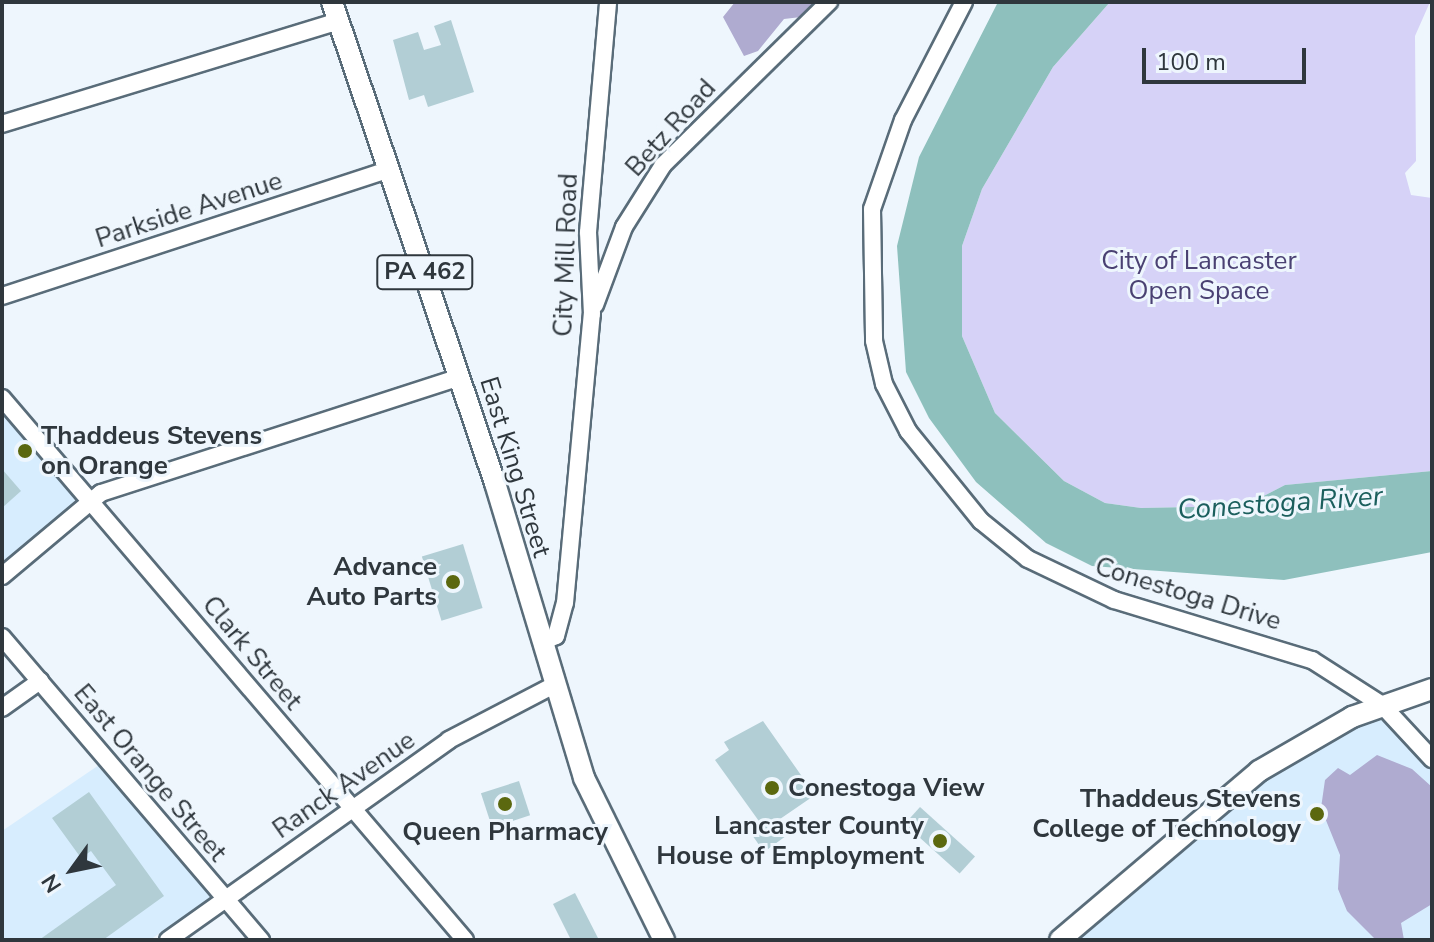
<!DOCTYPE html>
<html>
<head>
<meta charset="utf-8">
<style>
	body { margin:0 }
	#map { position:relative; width:1434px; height:942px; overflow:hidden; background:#eef6fd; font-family:"Nunito Sans",sans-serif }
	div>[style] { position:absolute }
	.built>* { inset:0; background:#d7edfe }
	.green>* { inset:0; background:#d6d2f7 }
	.forest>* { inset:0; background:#afabd0 }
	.water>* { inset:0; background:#8ec0bd }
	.building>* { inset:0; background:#b2ced5; transform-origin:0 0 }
	.roads { filter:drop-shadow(2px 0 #596c79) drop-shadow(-2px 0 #596c79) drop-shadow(0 2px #596c79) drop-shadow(0 -2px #596c79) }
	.minor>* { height:16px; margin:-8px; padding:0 8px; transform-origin:8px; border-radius:8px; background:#fff }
	.major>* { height:20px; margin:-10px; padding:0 10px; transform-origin:10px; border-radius:10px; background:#fff }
	.dots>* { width:22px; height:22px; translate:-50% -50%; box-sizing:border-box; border:4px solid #eef6fd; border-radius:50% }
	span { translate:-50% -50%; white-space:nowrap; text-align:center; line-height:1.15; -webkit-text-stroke:6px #eef6fd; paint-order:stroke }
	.shield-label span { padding:2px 6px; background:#eef6fd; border:2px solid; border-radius:6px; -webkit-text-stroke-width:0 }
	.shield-label { font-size:24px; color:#2f373d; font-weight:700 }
	.street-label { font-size:26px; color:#2f373d }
	.park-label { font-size:26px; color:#4a4173 }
	.poi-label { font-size:26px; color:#2f373d; font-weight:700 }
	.left { translate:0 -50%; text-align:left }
	.right { translate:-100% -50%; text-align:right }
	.water-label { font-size:28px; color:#1b5f5d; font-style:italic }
	.frame { position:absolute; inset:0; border:4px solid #2f373d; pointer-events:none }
	.north { position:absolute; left:32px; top:830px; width:80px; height:80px; -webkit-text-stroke:6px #eef6fd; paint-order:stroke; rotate:237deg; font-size:22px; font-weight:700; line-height:32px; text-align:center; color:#2f373d }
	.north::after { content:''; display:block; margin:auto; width:28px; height:36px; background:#2f373d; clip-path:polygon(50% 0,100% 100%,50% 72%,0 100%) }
	.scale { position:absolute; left:1142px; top:48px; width:164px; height:36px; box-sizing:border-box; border:4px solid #2f373d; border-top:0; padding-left:10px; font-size:24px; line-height:28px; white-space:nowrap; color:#2f373d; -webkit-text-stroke:6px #eef6fd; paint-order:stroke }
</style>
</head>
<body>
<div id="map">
	<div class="built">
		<div style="clip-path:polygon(2px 398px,90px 501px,2px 576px)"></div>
		<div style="clip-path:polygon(1382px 705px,1432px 759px,1432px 940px,1060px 940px,1191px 823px)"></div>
		<div style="clip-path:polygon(99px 765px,211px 897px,150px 940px,2px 940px,2px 831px)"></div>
	</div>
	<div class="green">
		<div style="clip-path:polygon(1110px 2px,1430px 2px,1415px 36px,1416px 161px,1405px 173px,1411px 195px,1432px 198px,1432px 471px,1285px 485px,1244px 506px,1141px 508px,1105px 503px,1064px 481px,995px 413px,962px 336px,962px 246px,982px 189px,1053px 67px)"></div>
	</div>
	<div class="forest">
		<div style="clip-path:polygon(735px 2px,816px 2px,801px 17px,784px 19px,758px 51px,744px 56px,723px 17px)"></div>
		<div style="clip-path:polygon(1377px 755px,1412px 769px,1432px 787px,1432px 904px,1401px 923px,1404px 940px,1376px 940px,1347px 911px,1338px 889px,1340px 855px,1321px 808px,1325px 780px,1338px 768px,1350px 775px)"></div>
	</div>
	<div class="water">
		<div style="clip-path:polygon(998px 2px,1110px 2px,1053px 67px,982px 189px,962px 246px,962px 336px,995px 413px,1064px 481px,1105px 503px,1141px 508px,1244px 506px,1285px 485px,1432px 471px,1432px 552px,1284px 580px,1092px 566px,1046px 543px,976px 482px,929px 418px,906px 372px,897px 246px,919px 157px)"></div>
	</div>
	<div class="building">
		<div style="clip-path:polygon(451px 20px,474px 92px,428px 107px,424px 95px,409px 100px,393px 40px,418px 32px,424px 50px,441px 45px,434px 26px)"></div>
		<div style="clip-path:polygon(2px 469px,21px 491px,2px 508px)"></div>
		<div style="left:463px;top:544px;width:67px;height:43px;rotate:73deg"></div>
		<div style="clip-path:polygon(763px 721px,815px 795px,780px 819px,790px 833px,764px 852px,750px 832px,761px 824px,715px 760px,729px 750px,724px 742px)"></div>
		<div style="left:519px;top:781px;width:36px;height:40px;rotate:72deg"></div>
		<div style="clip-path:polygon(89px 792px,164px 896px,103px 940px,39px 940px,116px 885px,91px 851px,81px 858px,52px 818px)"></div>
		<div style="left:920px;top:807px;width:74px;height:23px;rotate:42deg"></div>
		<div style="clip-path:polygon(575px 893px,599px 940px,571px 940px,553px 904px)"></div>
	</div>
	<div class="roads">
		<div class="minor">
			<div style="left:964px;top:2px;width:133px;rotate:117.3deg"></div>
			<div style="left:903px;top:120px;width:94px;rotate:109.2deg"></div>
			<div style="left:872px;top:209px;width:132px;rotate:89.1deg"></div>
			<div style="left:874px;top:341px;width:44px;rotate:76.9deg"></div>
			<div style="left:884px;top:384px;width:53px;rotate:62.9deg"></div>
			<div style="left:908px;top:431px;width:116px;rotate:51deg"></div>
			<div style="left:981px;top:521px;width:60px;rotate:39deg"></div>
			<div style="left:1028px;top:559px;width:95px;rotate:25.5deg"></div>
			<div style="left:1114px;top:600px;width:207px;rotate:16.9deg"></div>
			<div style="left:1312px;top:660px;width:83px;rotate:32.7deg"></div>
			<div style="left:1382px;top:705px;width:74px;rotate:47.2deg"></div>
			<div style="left:2px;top:124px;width:352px;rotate:-17deg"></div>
			<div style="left:2px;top:296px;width:408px;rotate:-18.1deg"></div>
			<div style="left:595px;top:305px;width:83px;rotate:-69.6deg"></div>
			<div style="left:624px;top:227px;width:73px;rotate:-57.8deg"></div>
			<div style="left:663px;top:165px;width:233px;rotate:-44.5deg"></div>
			<div style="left:2px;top:398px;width:713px;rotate:49.49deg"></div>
			<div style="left:2px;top:576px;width:129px;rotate:-40deg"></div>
			<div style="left:101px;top:493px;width:377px;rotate:-17.9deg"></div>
			<div style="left:2px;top:637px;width:399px;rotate:49.5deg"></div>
			<div style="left:542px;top:642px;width:15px;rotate:-23deg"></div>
			<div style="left:556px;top:636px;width:34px;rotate:-75deg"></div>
			<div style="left:565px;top:603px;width:290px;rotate:-84.7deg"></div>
			<div style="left:592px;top:314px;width:82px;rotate:-92.8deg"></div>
			<div style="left:588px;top:232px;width:231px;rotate:-85deg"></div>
			<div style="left:2px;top:708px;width:47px;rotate:-35.4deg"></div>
			<div style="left:168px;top:940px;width:345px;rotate:-35.4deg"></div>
			<div style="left:449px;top:740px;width:121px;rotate:-27.6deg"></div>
		</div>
		<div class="major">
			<div style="left:332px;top:2px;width:508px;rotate:71.28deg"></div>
			<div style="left:495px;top:483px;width:308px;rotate:73.2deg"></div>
			<div style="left:584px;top:778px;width:181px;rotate:63.7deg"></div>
			<div style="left:1060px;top:940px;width:261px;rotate:-40.3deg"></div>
			<div style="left:1259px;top:771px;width:108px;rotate:-30.1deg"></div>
			<div style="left:1352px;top:717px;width:85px;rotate:-19.3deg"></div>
		</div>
	</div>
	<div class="dots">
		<div style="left:25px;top:451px;background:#5b680f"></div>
		<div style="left:453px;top:582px;background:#5b680f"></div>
		<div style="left:772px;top:788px;background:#5b680f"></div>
		<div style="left:505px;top:804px;background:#5b680f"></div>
		<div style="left:1317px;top:814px;background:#5b680f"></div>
		<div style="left:940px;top:841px;background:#5b680f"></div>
	</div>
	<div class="shield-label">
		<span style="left:425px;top:272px">PA 462</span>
	</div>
	<div class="street-label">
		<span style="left:671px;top:128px;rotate:-48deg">Betz Road</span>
		<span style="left:189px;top:210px;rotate:-18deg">Parkside Avenue</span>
		<span style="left:566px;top:255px;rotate:-88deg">City Mill Road</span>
		<span style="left:515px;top:467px;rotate:73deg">East King Street</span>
		<span style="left:1188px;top:594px;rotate:17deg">Conestoga Drive</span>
		<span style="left:252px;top:653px;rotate:50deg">Clark Street</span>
		<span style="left:150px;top:773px;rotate:50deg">East Orange Street</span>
		<span style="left:344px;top:785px;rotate:-35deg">Ranck Avenue</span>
	</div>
	<div class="park-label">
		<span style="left:1199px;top:276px">City of Lancaster<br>Open Space</span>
	</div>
	<div class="poi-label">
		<span class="left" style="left:41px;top:451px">Thaddeus Stevens<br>on Orange</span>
		<span class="right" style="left:437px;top:582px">Advance<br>Auto Parts</span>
		<span class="left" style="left:788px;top:788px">Conestoga View</span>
		<span class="right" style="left:1301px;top:814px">Thaddeus Stevens<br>College of Technology</span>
		<span class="right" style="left:924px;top:841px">Lancaster County<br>House of Employment</span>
		<span style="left:505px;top:832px">Queen Pharmacy</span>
	</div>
	<div class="water-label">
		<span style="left:1280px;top:503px;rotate:-4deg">Conestoga River</span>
	</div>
	<div class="frame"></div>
	<div class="north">N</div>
	<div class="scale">100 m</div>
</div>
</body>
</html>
